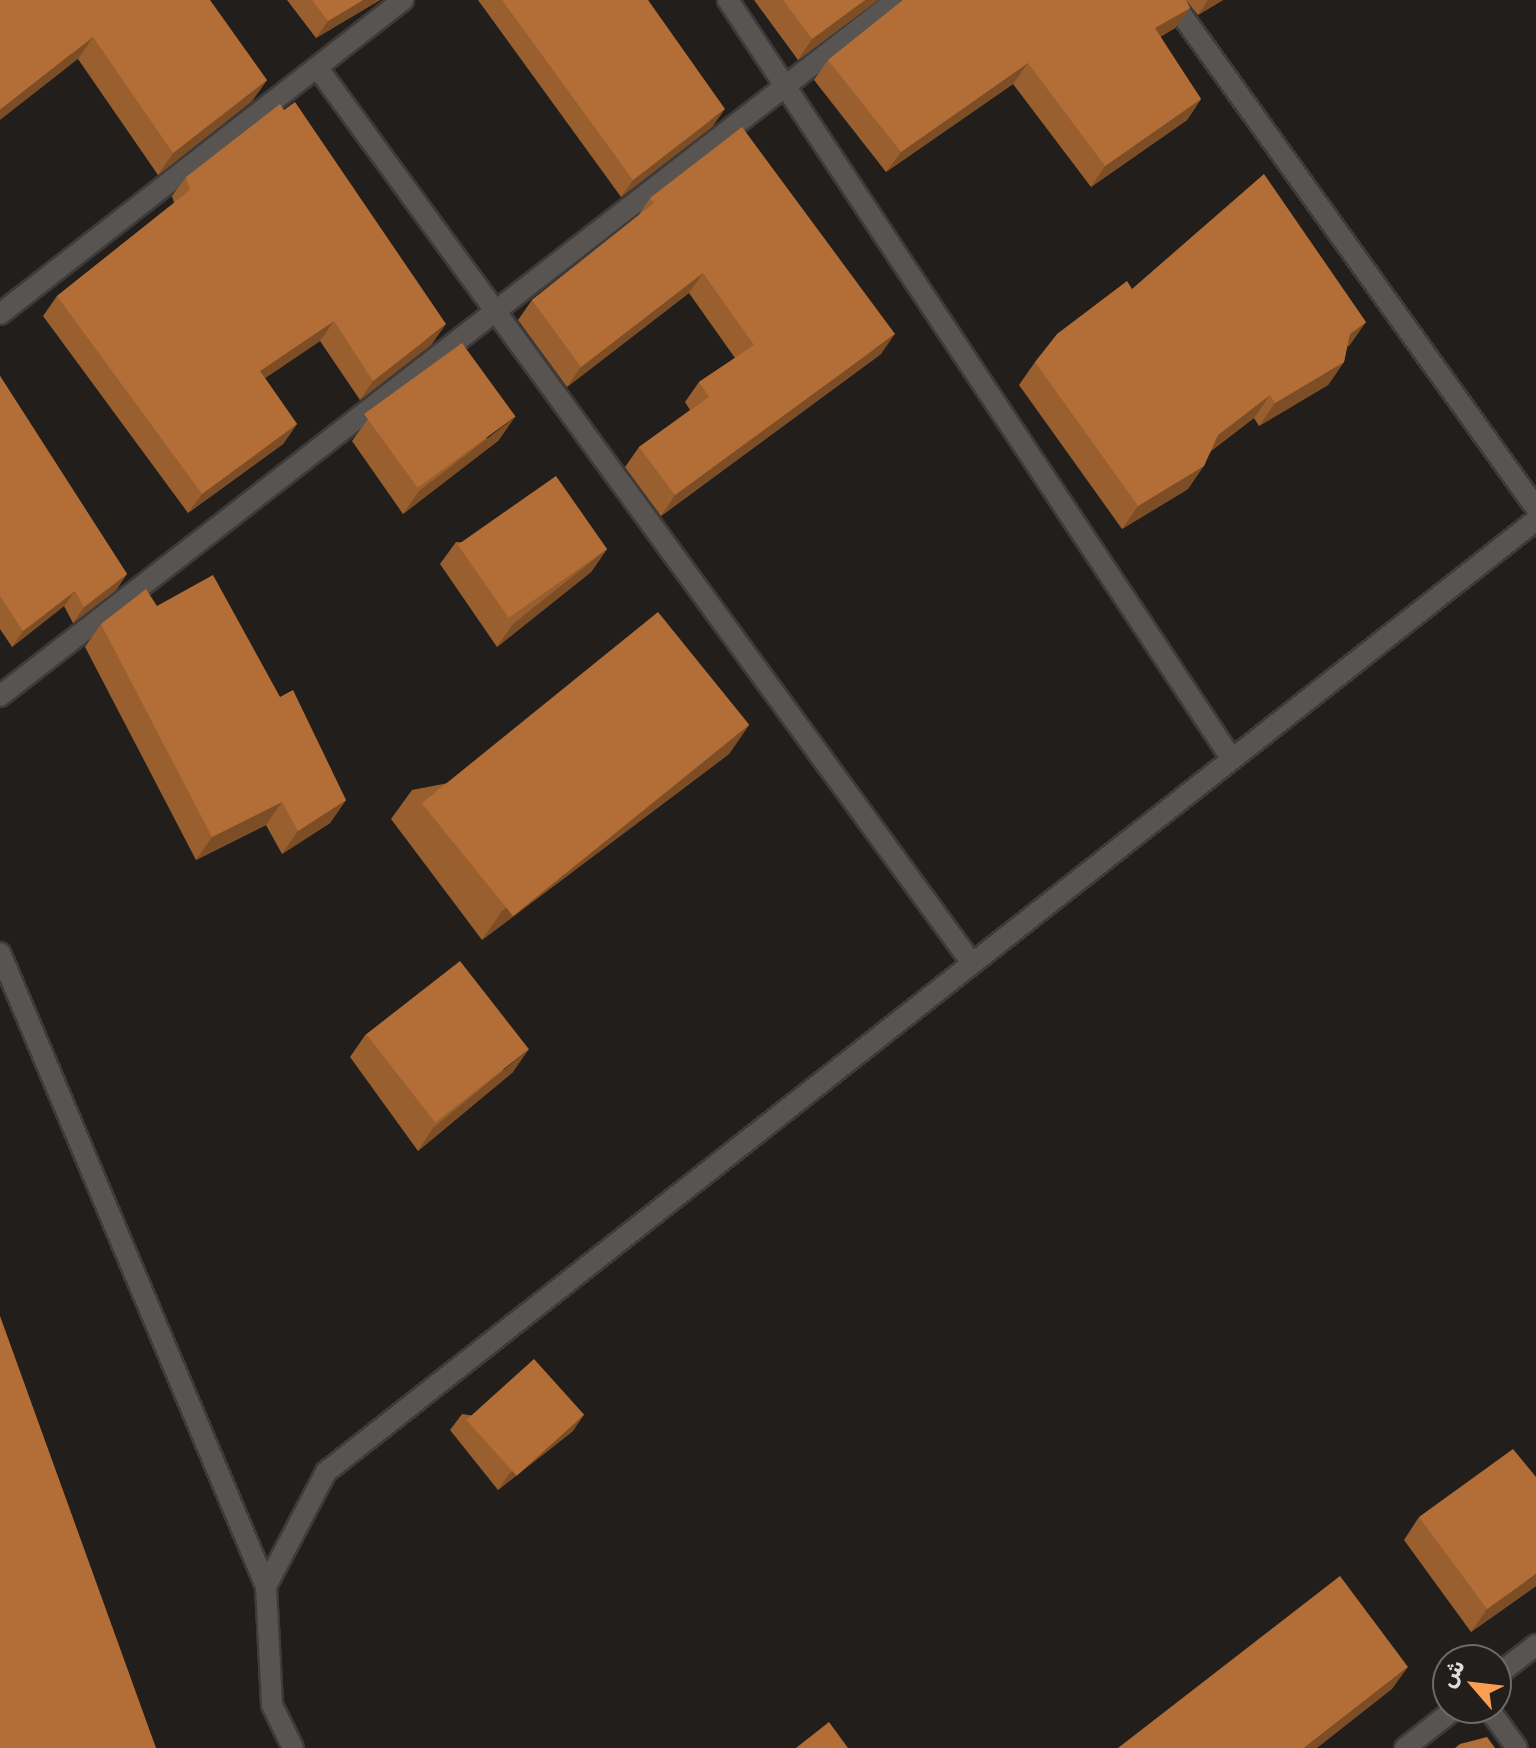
<!DOCTYPE html>
<html>
<head>
<meta charset="utf-8">
<style>
	body { margin:0 }
	#map { position:relative; width:1536px; height:1748px; overflow:hidden; background:#221e1c; font-family:Rubik,Cairo,sans-serif }
	div>[style] { position:absolute }
	.roads { filter:drop-shadow(2px 0 #3e3b3a) drop-shadow(-2px 0 #3e3b3a) drop-shadow(0 2px #3e3b3a) drop-shadow(0 -2px #3e3b3a) }
	.minor>* { height:20px; margin:-10px; padding:0 10px; transform-origin:10px; border-radius:10px; background:#585451 }
	.wall>* { inset:0; background:#995f2e }
	.shaded-wall>* { inset:0; background:#7d4d26 }
	.building>* { inset:0; background:#b26e36; transform-origin:0 0 }
	span { translate:-50% -50%; white-space:nowrap; text-align:center; line-height:1.15; -webkit-text-stroke:8px #221e1c; paint-order:stroke }
	.north { position:absolute; left:1432px; top:1644px; width:80px; height:80px; box-sizing:border-box; background:#221e1c; border:2px solid #6d6a68; border-radius:50%; rotate:298deg; font-size:22px; font-weight:700; line-height:32px; text-align:center; color:#dedbda }
	.north::after { content:''; display:block; margin:auto; width:28px; height:36px; background:#fb9e52; clip-path:polygon(50% 0,100% 100%,50% 72%,0 100%) }
</style>
</head>
<body>
<div id="map">
	<div class="roads">
		<div class="minor">
			<div style="left:728px;top:0;width:910px;rotate:56.43deg"></div>
			<div style="left:1171px;top:0;width:626px;rotate:54.3deg"></div>
			<div style="left:317px;top:67px;width:1108px;rotate:53.84deg"></div>
			<div style="left:0;top:314px;width:511px;rotate:-37.92deg"></div>
			<div style="left:0;top:696px;width:1135px;rotate:-37.84deg"></div>
			<div style="left:0;top:953px;width:687px;rotate:67.21deg"></div>
			<div style="left:1496px;top:1676px;width:51px;rotate:-37.8deg"></div>
			<div style="left:1488px;top:1708px;width:49px;rotate:54.1deg"></div>
			<div style="left:293px;top:1748px;width:48px;rotate:-116deg"></div>
			<div style="left:272px;top:1705px;width:119px;rotate:-92.9deg"></div>
			<div style="left:266px;top:1586px;width:129px;rotate:-62.2deg"></div>
			<div style="left:326px;top:1472px;width:1540px;rotate:-38.19deg"></div>
			<div style="left:1405px;top:1748px;width:65px;rotate:-38.1deg"></div>
		</div>
	</div>
	<div class="wall">
		<div style="clip-path:polygon(0 0,267px 80px,252px 101px,158px 175px,78px 59px)"></div>
		<div style="clip-path:polygon(287px 0,380px 0,316px 38px)"></div>
		<div style="clip-path:polygon(478px 0,648px 0,713px 126px,621px 197px)"></div>
		<div style="clip-path:polygon(754px 0,878px 0,798px 60px)"></div>
		<div style="clip-path:polygon(903px 0,1223px 0,1198px 15px,1186px 0,1190px 8px,1175px 28px,1160px 37px,1201px 99px,1187px 120px,1091px 187px,1013px 84px,886px 172px,814px 80px,828px 60px)"></div>
		<div style="clip-path:polygon(186px 177px,432px 344px,360px 400px,320px 341px,265px 378px,297px 424px,283px 444px,188px 513px,43px 316px,57px 296px,174px 203px,172px 196px)"></div>
		<div style="clip-path:polygon(650px 198px,881px 354px,661px 516px,625px 467px,639px 447px,690px 410px,685px 402px,699px 382px,735px 358px,689px 293px,567px 387px,518px 320px,532px 300px,638px 216px)"></div>
		<div style="clip-path:polygon(1366px 322px,1347px 346px,1344px 362px,1328px 385px,1259px 426px,1254px 418px,1211px 451px,1188px 489px,1122px 529px,1019px 385px,1035px 362px)"></div>
		<div style="clip-path:polygon(0 376px,127px 574px,116px 590px,73px 623px,64px 606px,12px 647px,0 629px)"></div>
		<div style="clip-path:polygon(368px 419px,499px 440px,403px 514px,352px 441px)"></div>
		<div style="clip-path:polygon(456px 542px,607px 549px,591px 572px,497px 647px,440px 564px)"></div>
		<div style="clip-path:polygon(157px 606px,280px 697px,346px 800px,330px 823px,282px 854px,266px 825px,196px 860px,85px 647px,101px 624px)"></div>
		<div style="clip-path:polygon(749px 725px,729px 754px,482px 940px,391px 819px,412px 790px)"></div>
		<div style="clip-path:polygon(366px 1034px,513px 1072px,418px 1151px,350px 1057px)"></div>
		<div style="clip-path:polygon(462px 1414px,573px 1431px,498px 1490px,450px 1430px)"></div>
		<div style="clip-path:polygon(1419px 1517px,1536px 1586px,1471px 1632px,1404px 1540px)"></div>
	</div>
	<div class="shaded-wall">
		<div style="clip-path:polygon(363px 0,380px 0,316px 38px,328px 21px)"></div>
		<div style="clip-path:polygon(865px 0,878px 0,798px 60px,812px 39px)"></div>
		<div style="clip-path:polygon(1208px 0,1223px 0,1198px 15px)"></div>
		<div style="clip-path:polygon(1190px 8px,1175px 28px,1140px 49px,1155px 28px)"></div>
		<div style="clip-path:polygon(93px 37px,78px 59px,0 120px,0 110px)"></div>
		<div style="clip-path:polygon(1028px 63px,1013px 84px,886px 172px,901px 152px)"></div>
		<div style="clip-path:polygon(267px 80px,252px 101px,158px 175px,173px 153px)"></div>
		<div style="clip-path:polygon(1201px 99px,1187px 120px,1091px 187px,1105px 166px)"></div>
		<div style="clip-path:polygon(725px 109px,713px 126px,621px 197px,633px 180px)"></div>
		<div style="clip-path:polygon(703px 273px,689px 293px,567px 387px,581px 367px)"></div>
		<div style="clip-path:polygon(334px 321px,320px 341px,246px 391px,260px 371px)"></div>
		<div style="clip-path:polygon(1366px 322px,1350px 345px,1334px 357px,1350px 334px)"></div>
		<div style="clip-path:polygon(446px 324px,432px 344px,360px 400px,373px 381px)"></div>
		<div style="clip-path:polygon(895px 334px,881px 354px,661px 516px,675px 495px)"></div>
		<div style="clip-path:polygon(1344px 362px,1328px 385px,1259px 426px,1275px 403px)"></div>
		<div style="clip-path:polygon(1270px 395px,1254px 418px,1202px 457px,1218px 435px)"></div>
		<div style="clip-path:polygon(515px 417px,499px 440px,403px 514px,419px 491px)"></div>
		<div style="clip-path:polygon(297px 424px,283px 444px,188px 513px,202px 494px)"></div>
		<div style="clip-path:polygon(1204px 466px,1188px 489px,1122px 529px,1138px 506px)"></div>
		<div style="clip-path:polygon(607px 549px,591px 572px,497px 647px,513px 624px)"></div>
		<div style="clip-path:polygon(127px 574px,116px 590px,73px 623px,84px 607px)"></div>
		<div style="clip-path:polygon(75px 591px,64px 606px,12px 647px,23px 631px)"></div>
		<div style="clip-path:polygon(749px 725px,729px 754px,482px 940px,502px 911px)"></div>
		<div style="clip-path:polygon(346px 800px,330px 823px,282px 854px,298px 831px)"></div>
		<div style="clip-path:polygon(282px 802px,266px 825px,196px 860px,212px 837px)"></div>
		<div style="clip-path:polygon(529px 1049px,513px 1072px,418px 1151px,433px 1128px)"></div>
		<div style="clip-path:polygon(584px 1415px,573px 1431px,498px 1490px,509px 1474px)"></div>
		<div style="clip-path:polygon(1536px 1574px,1536px 1586px,1471px 1632px,1487px 1609px)"></div>
		<div style="clip-path:polygon(1408px 1667px,1392px 1689px,1317px 1748px,1304px 1748px)"></div>
	</div>
	<div class="building">
		<div style="clip-path:polygon(0 0,210px 0,267px 80px,173px 153px,93px 37px,0 110px)"></div>
		<div style="clip-path:polygon(312px 0,363px 0,328px 21px)"></div>
		<div style="clip-path:polygon(502px 0,648px 0,725px 109px,633px 180px)"></div>
		<div style="clip-path:polygon(783px 0,865px 0,812px 39px)"></div>
		<div style="clip-path:polygon(903px 0,1186px 0,1190px 8px,1155px 28px,1201px 99px,1105px 166px,1028px 63px,901px 152px,828px 60px)"></div>
		<div style="clip-path:polygon(295px 102px,446px 324px,373px 381px,334px 321px,260px 371px,297px 424px,202px 494px,57px 296px,190px 190px,186px 177px,280px 104px,284px 110px)"></div>
		<div style="clip-path:polygon(742px 127px,895px 334px,675px 495px,639px 447px,709px 397px,699px 382px,754px 345px,703px 273px,581px 367px,532px 300px,654px 203px,650px 198px)"></div>
		<div style="clip-path:polygon(1264px 174px,1366px 322px,1350px 334px,1344px 362px,1275px 403px,1270px 395px,1218px 435px,1204px 466px,1138px 506px,1035px 362px,1057px 334px,1127px 281px,1132px 289px)"></div>
		<div style="left:462px;top:343px;width:91px;height:121px;rotate:54deg"></div>
		<div style="clip-path:polygon(0 376px,127px 574px,84px 607px,75px 591px,23px 631px,0 596px)"></div>
		<div style="left:556px;top:476px;width:89px;height:120px;rotate:55deg"></div>
		<div style="clip-path:polygon(213px 575px,280px 697px,293px 690px,346px 800px,298px 831px,282px 802px,212px 837px,101px 624px,146px 589px,157px 606px)"></div>
		<div style="left:658px;top:612px;width:145px;height:304px;rotate:51deg"></div>
		<div style="left:460px;top:961px;width:112px;height:119px;rotate:52deg"></div>
		<div style="clip-path:polygon(0 1316px,156px 1748px,0 1748px)"></div>
		<div style="left:534px;top:1359px;width:75px;height:91px;rotate:48deg"></div>
		<div style="clip-path:polygon(1513px 1449px,1536px 1477px,1536px 1574px,1487px 1609px,1419px 1517px)"></div>
		<div style="clip-path:polygon(1340px 1576px,1408px 1667px,1304px 1748px,1118px 1748px)"></div>
		<div style="clip-path:polygon(829px 1722px,848px 1748px,796px 1748px)"></div>
		<div style="clip-path:polygon(1487px 1737px,1495px 1748px,1455px 1748px,1460px 1744px)"></div>
	</div>
	<div class="north">ش</div>
</div>
</body>
</html>
